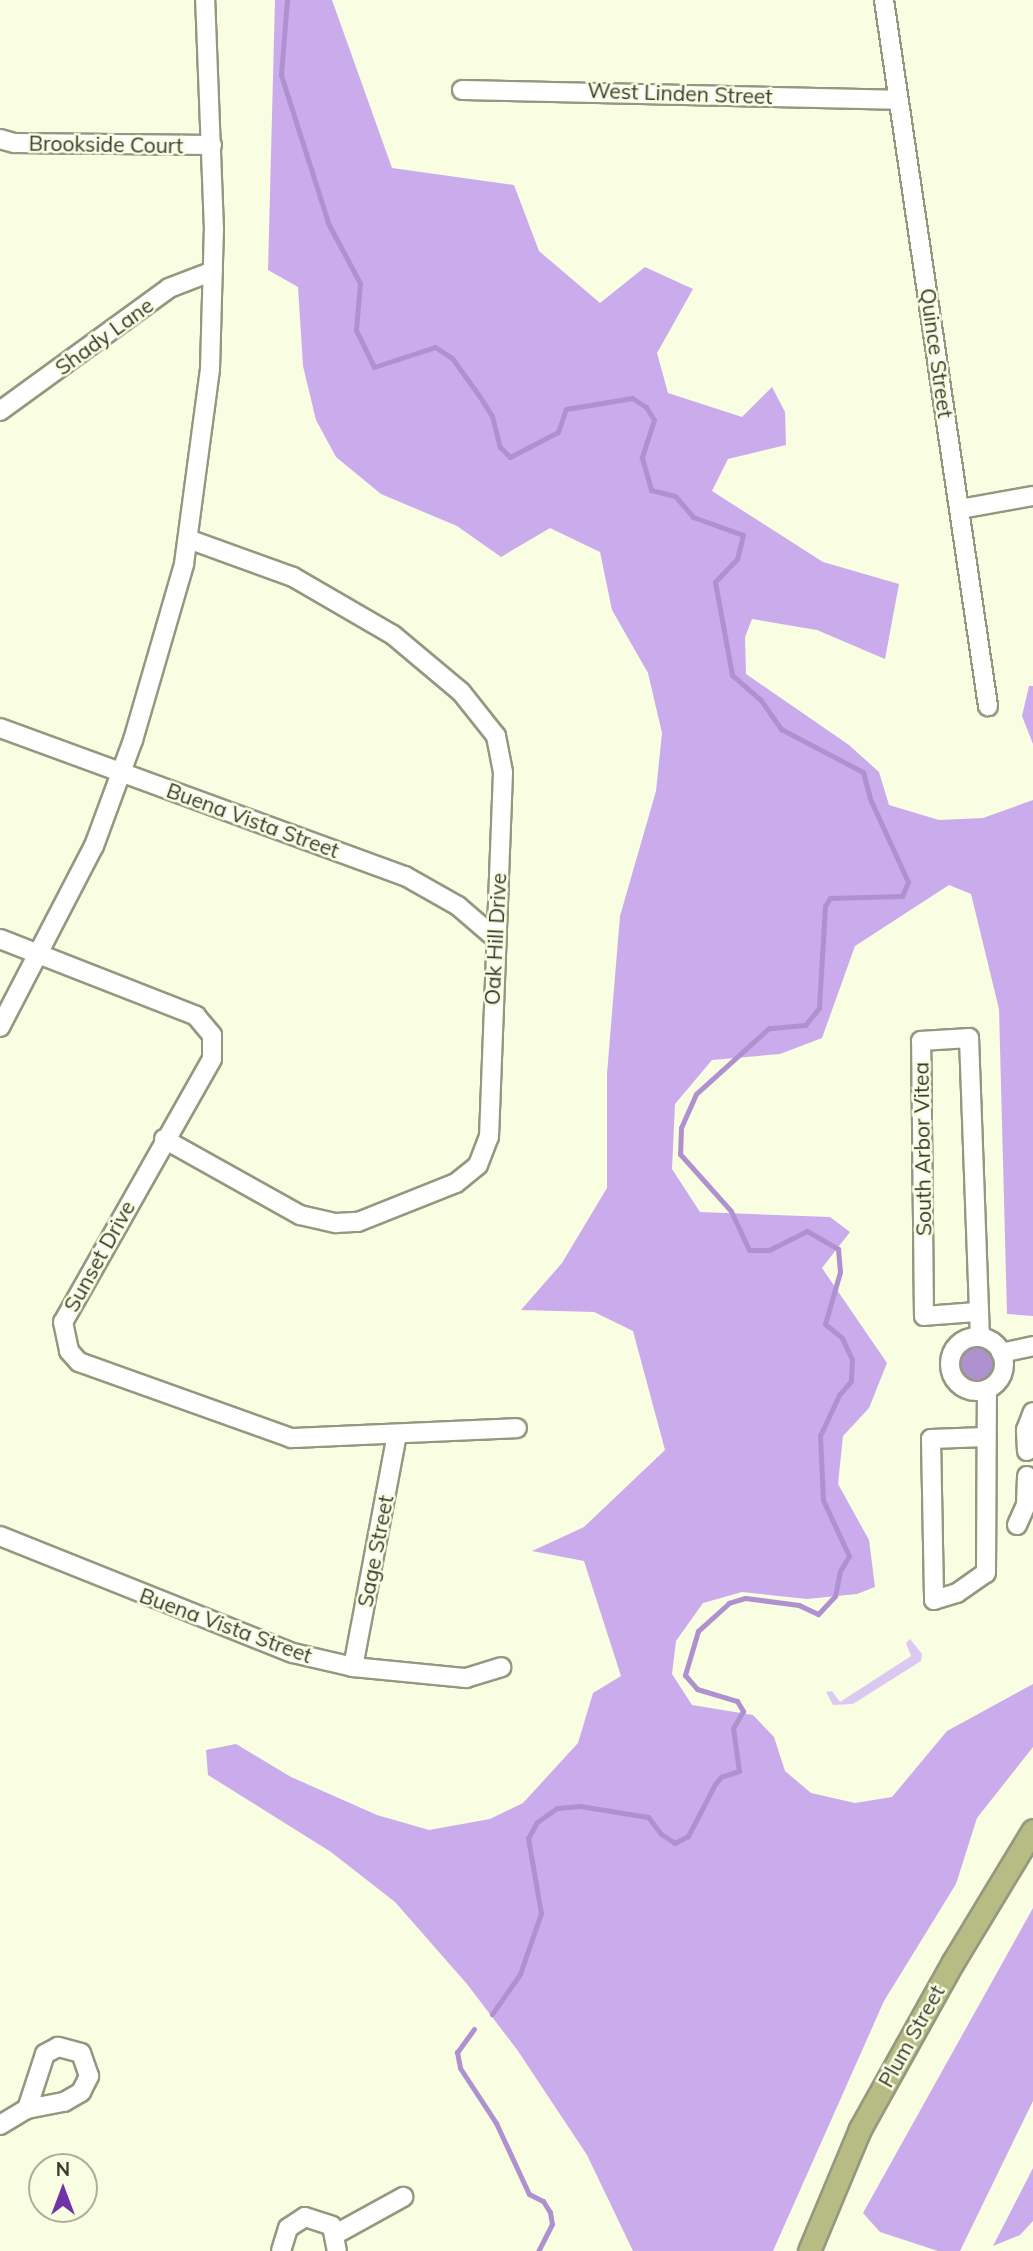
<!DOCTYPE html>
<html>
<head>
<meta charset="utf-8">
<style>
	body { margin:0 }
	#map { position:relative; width:1033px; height:2251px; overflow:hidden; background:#f9fde2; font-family:Mulish,sans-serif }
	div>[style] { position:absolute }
	.green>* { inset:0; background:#dbc9f2 }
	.forest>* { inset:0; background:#caaced }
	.water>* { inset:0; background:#af91d0 }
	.round { border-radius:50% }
	.stream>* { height:5px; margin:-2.5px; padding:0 2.5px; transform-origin:2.5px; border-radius:2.5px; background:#af91d0 }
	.roads { filter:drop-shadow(2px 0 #94987f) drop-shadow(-2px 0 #94987f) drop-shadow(0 2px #94987f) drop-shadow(0 -2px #94987f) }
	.minor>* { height:18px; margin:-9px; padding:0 9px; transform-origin:9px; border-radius:9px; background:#fff }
	.minor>.ring { margin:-9px; padding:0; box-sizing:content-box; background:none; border:18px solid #fff; border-radius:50% }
	.major>* { height:21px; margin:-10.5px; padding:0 10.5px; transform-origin:10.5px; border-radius:10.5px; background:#b6bc83 }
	span { translate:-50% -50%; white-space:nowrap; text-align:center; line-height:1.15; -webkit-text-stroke:5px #f9fde2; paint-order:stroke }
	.street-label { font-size:21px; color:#383a30 }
	.north { position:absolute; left:28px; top:2153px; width:70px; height:70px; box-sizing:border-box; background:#f9fde2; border:2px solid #acaf9b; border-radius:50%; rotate:0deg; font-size:19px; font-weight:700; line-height:28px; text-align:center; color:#383a30 }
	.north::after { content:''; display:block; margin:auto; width:24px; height:32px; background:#7232a7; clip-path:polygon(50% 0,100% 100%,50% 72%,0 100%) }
</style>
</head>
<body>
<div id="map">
	<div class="green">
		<div style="clip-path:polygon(910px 1639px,922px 1654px,921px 1661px,853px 1704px,833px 1705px,826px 1692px,832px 1691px,840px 1702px,911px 1656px,906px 1643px)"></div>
	</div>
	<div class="forest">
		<div style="clip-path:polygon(275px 0,332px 0,392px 168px,514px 185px,539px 251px,600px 303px,645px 267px,693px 289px,657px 353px,668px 393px,742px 417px,772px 387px,785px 412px,786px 445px,728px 459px,712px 491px,823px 562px,899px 584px,885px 659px,817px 630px,752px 619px,745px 637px,746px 674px,849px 745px,879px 772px,889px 805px,939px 820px,983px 818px,1033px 800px,1033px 1316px,1007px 1314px,999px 1009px,971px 894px,949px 885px,855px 946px,822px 1038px,780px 1054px,712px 1060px,675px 1104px,672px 1169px,700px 1212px,830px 1217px,850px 1232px,822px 1268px,887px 1363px,869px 1408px,843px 1436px,838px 1484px,869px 1540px,875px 1587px,857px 1594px,807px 1599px,742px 1592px,703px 1603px,676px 1641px,672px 1674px,692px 1705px,753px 1715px,774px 1737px,785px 1771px,811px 1793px,855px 1803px,892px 1797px,947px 1731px,1033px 1684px,1033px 1747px,977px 1818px,956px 1884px,884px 2001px,773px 2251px,633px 2251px,587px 2155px,518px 2051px,467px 1984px,395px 1902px,331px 1852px,208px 1775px,206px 1750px,236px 1744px,291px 1777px,377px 1815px,429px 1830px,490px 1819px,523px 1803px,578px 1743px,593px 1693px,621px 1676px,584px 1561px,532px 1551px,584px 1527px,665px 1450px,633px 1331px,594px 1312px,521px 1310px,562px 1263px,607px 1188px,607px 1074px,620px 916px,656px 791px,662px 733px,648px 673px,612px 610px,600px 552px,550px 528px,501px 557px,457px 526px,381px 494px,336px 457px,316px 420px,303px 366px,298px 287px,268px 270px)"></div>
		<div style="clip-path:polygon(1029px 686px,1033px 686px,1033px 744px,1022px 716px)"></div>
		<div style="clip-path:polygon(1033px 1908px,1033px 2101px,960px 2251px,938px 2251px,880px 2232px,863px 2213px)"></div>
		<div style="clip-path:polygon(1033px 2168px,1033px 2221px,1020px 2235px,993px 2246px)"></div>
	</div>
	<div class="water">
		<div class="round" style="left:961px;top:1348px;width:32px;height:32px"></div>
	</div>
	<div class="stream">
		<div style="left:287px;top:0;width:75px;rotate:94.6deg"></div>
		<div style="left:281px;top:75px;width:157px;rotate:72.3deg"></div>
		<div style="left:329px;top:225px;width:66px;rotate:61.9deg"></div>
		<div style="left:360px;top:283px;width:47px;rotate:94.9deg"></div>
		<div style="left:356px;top:330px;width:41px;rotate:64.1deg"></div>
		<div style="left:374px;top:367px;width:64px;rotate:-18.2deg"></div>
		<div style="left:435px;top:347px;width:20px;rotate:33deg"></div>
		<div style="left:452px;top:358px;width:48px;rotate:54.3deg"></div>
		<div style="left:480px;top:397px;width:22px;rotate:58deg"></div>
		<div style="left:492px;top:416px;width:32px;rotate:76deg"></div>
		<div style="left:500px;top:447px;width:14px;rotate:45deg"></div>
		<div style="left:510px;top:457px;width:54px;rotate:-27.5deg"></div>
		<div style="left:558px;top:432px;width:24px;rotate:-71deg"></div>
		<div style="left:566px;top:409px;width:67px;rotate:-9.5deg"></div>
		<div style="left:632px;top:398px;width:17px;rotate:33deg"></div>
		<div style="left:646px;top:407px;width:15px;rotate:58deg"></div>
		<div style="left:654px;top:420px;width:40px;rotate:108deg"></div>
		<div style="left:642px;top:458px;width:33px;rotate:74deg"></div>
		<div style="left:651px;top:490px;width:25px;rotate:14deg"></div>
		<div style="left:675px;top:496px;width:28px;rotate:49deg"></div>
		<div style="left:693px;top:517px;width:53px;rotate:19.8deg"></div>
		<div style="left:743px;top:535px;width:25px;rotate:104deg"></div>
		<div style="left:737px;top:559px;width:32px;rotate:134deg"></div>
		<div style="left:715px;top:582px;width:95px;rotate:79.6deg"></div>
		<div style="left:732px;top:675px;width:37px;rotate:41deg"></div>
		<div style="left:760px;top:699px;width:37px;rotate:55deg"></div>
		<div style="left:781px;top:729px;width:93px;rotate:27.7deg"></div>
		<div style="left:863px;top:772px;width:30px;rotate:75deg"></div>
		<div style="left:871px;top:801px;width:89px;rotate:65.4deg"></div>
		<div style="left:908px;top:882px;width:15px;rotate:113deg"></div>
		<div style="left:902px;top:896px;width:72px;rotate:178.4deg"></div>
		<div style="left:830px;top:898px;width:9px;rotate:122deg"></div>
		<div style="left:825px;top:906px;width:102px;rotate:93.4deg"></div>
		<div style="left:819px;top:1008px;width:22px;rotate:129deg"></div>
		<div style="left:805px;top:1025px;width:36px;rotate:175deg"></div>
		<div style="left:769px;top:1028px;width:98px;rotate:137.9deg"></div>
		<div style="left:696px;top:1094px;width:37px;rotate:114deg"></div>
		<div style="left:681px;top:1128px;width:26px;rotate:92deg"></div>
		<div style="left:680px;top:1154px;width:76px;rotate:48.2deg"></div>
		<div style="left:731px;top:1211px;width:43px;rotate:65.2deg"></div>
		<div style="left:749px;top:1250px;width:20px"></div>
		<div style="left:769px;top:1250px;width:42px;rotate:-26.6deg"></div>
		<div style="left:807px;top:1231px;width:36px;rotate:30deg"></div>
		<div style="left:838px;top:1249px;width:23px;rotate:85deg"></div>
		<div style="left:840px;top:1272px;width:54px;rotate:106.1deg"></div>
		<div style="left:825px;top:1324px;width:22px;rotate:39deg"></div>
		<div style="left:842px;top:1338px;width:23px;rotate:65deg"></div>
		<div style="left:852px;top:1359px;width:22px;rotate:93deg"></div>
		<div style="left:851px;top:1381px;width:18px;rotate:131deg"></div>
		<div style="left:839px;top:1395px;width:45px;rotate:114.9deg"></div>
		<div style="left:820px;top:1436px;width:64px;rotate:87.3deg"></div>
		<div style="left:823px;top:1500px;width:62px;rotate:65.1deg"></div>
		<div style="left:849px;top:1556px;width:17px;rotate:121deg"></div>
		<div style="left:840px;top:1571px;width:25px;rotate:101deg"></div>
		<div style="left:835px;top:1596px;width:25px;rotate:133deg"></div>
		<div style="left:818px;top:1614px;width:21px;rotate:-155deg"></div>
		<div style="left:799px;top:1605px;width:54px;rotate:-172.6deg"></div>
		<div style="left:745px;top:1598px;width:17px;rotate:163deg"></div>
		<div style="left:729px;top:1603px;width:42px;rotate:137.9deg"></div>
		<div style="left:698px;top:1631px;width:46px;rotate:106.5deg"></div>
		<div style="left:685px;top:1675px;width:18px;rotate:49deg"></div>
		<div style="left:697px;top:1689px;width:42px;rotate:16.7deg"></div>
		<div style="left:737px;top:1701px;width:12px;rotate:59deg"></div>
		<div style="left:743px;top:1711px;width:20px;rotate:120deg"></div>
		<div style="left:733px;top:1728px;width:43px;rotate:82.1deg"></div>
		<div style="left:739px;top:1771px;width:19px;rotate:162deg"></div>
		<div style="left:721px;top:1777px;width:9px;rotate:131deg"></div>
		<div style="left:715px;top:1784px;width:59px;rotate:117.4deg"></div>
		<div style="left:688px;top:1836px;width:15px;rotate:152deg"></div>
		<div style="left:675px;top:1843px;width:17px;rotate:-147deg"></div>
		<div style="left:661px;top:1834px;width:21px;rotate:-127deg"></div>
		<div style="left:648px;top:1817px;width:69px;rotate:-170.8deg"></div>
		<div style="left:580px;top:1806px;width:23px;rotate:175deg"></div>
		<div style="left:557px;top:1808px;width:24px;rotate:145deg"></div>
		<div style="left:537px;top:1822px;width:18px;rotate:119deg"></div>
		<div style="left:528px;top:1838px;width:76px;rotate:80.2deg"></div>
		<div style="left:541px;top:1913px;width:65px;rotate:109deg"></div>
		<div style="left:520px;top:1974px;width:49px;rotate:125deg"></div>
		<div style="left:474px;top:2029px;width:29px;rotate:126deg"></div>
		<div style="left:457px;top:2052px;width:16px;rotate:79deg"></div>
		<div style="left:460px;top:2068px;width:66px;rotate:56.8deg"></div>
		<div style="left:496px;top:2123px;width:78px;rotate:65.1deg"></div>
		<div style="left:529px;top:2194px;width:16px;rotate:27deg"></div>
		<div style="left:543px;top:2201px;width:13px;rotate:58deg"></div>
		<div style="left:550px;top:2212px;width:12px;rotate:81deg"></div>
		<div style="left:552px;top:2224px;width:30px;rotate:117deg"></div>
	</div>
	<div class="roads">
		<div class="minor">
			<div style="left:884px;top:0;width:714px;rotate:81.62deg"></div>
			<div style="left:462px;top:90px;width:435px;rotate:1.3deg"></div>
			<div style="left:0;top:139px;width:15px;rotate:16deg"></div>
			<div style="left:14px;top:143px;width:198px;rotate:0.6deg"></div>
			<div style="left:0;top:411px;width:209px;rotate:-36deg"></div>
			<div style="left:169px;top:288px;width:47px;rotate:-21.1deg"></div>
			<div style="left:960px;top:509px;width:74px;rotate:-10.1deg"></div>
			<div style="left:0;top:728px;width:431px;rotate:20.1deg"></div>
			<div style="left:405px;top:876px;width:61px;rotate:29.5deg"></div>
			<div style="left:458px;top:906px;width:48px;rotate:40.7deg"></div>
			<div style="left:0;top:939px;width:211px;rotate:21.4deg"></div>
			<div style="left:196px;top:1016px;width:25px;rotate:50deg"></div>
			<div style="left:212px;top:1035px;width:24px;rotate:90deg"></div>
			<div style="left:212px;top:1059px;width:302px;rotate:119.5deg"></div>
			<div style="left:63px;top:1322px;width:30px;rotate:78deg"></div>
			<div style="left:69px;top:1351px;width:15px;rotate:48deg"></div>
			<div style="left:79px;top:1362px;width:225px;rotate:19.7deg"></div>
			<div style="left:291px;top:1438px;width:226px;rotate:-2.5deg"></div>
			<div style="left:0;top:1027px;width:204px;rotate:-62.6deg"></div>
			<div style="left:94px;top:846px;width:113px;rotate:-69.8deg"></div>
			<div style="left:133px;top:740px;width:183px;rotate:-73.8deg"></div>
			<div style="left:184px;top:564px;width:197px;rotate:-82.4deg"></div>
			<div style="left:210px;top:369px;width:139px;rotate:-88.4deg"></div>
			<div style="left:214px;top:230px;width:230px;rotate:-92.2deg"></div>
			<div style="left:164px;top:1139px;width:156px;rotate:29.2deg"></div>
			<div style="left:300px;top:1215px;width:37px;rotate:13deg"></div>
			<div style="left:336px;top:1223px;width:22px;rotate:-3deg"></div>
			<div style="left:358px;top:1222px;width:105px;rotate:-21.7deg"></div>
			<div style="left:456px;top:1183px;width:28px;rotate:-39deg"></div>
			<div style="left:478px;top:1165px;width:30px;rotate:-69deg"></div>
			<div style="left:489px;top:1137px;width:365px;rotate:-87.8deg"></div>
			<div style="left:503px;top:772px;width:37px;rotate:-101deg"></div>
			<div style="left:496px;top:736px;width:56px;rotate:-128.5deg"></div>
			<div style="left:461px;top:692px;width:89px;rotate:-140deg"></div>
			<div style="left:393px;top:635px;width:116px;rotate:-149.9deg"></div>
			<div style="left:293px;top:577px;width:112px;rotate:-160.1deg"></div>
			<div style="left:977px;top:1312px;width:53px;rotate:175.7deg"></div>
			<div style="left:924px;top:1316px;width:275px;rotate:-90.6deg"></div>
			<div style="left:921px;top:1041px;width:48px;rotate:-3.6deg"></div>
			<div style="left:969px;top:1038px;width:299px;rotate:87.9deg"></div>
			<div class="ring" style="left:950px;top:1337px;width:36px;height:36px"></div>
			<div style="left:1001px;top:1353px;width:33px;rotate:-12deg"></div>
			<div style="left:985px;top:1437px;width:54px;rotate:177.9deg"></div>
			<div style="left:931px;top:1439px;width:161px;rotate:88.9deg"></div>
			<div style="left:934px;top:1600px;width:24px;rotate:-17deg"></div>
			<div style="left:957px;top:1593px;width:35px;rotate:-35deg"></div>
			<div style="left:986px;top:1573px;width:184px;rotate:-89.7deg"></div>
			<div style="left:1027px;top:1451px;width:21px;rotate:-93deg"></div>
			<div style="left:1026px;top:1430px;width:19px;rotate:-69deg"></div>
			<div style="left:1017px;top:1525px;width:22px;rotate:-66deg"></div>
			<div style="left:1026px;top:1505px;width:29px;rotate:-88deg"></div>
			<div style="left:0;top:1536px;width:315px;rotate:21.8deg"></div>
			<div style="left:293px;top:1653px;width:62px;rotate:13.1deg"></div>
			<div style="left:353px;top:1667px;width:114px;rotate:5.6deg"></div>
			<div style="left:466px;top:1678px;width:37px;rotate:-17deg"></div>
			<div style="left:353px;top:1667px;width:236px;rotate:-79.3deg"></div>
			<div style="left:0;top:2125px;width:31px;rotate:-31deg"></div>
			<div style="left:27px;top:2109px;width:38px;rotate:-11deg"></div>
			<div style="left:64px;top:2102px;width:20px;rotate:-30deg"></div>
			<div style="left:81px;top:2092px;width:18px;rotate:-63deg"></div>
			<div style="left:89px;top:2076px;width:24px;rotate:-109deg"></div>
			<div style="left:81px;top:2053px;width:24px;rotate:-165deg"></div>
			<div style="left:58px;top:2047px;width:15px;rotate:152deg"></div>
			<div style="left:45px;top:2054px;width:58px;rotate:108.1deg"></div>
			<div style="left:336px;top:2234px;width:77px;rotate:-28.9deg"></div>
			<div style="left:281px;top:2251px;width:24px;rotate:-73deg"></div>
			<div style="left:288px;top:2228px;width:20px;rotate:-33deg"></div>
			<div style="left:305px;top:2217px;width:28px;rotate:18deg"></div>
			<div style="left:332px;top:2226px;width:25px;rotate:79deg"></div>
		</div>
		<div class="major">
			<div style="left:809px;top:2251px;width:132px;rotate:-67.3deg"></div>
			<div style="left:860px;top:2129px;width:191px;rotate:-60.9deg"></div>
			<div style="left:953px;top:1962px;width:154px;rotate:-58.8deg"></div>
		</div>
	</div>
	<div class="street-label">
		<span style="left:680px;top:93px;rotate:2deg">West Linden Street</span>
		<span style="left:106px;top:144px;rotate:1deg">Brookside Court</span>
		<span style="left:104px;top:336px;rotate:-36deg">Shady Lane</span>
		<span style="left:937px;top:353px;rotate:82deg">Quince Street</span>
		<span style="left:253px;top:820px;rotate:20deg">Buena Vista Street</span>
		<span style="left:495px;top:939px;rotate:-87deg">Oak Hill Drive</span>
		<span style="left:922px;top:1149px;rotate:-91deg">South Arbor Vitea</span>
		<span style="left:99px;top:1256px;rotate:-61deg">Sunset Drive</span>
		<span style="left:375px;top:1551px;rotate:-79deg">Sage Street</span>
		<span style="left:226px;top:1625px;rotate:20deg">Buena Vista Street</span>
		<span style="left:911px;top:2036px;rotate:-61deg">Plum Street</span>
	</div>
	<div class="north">N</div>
</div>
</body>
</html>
